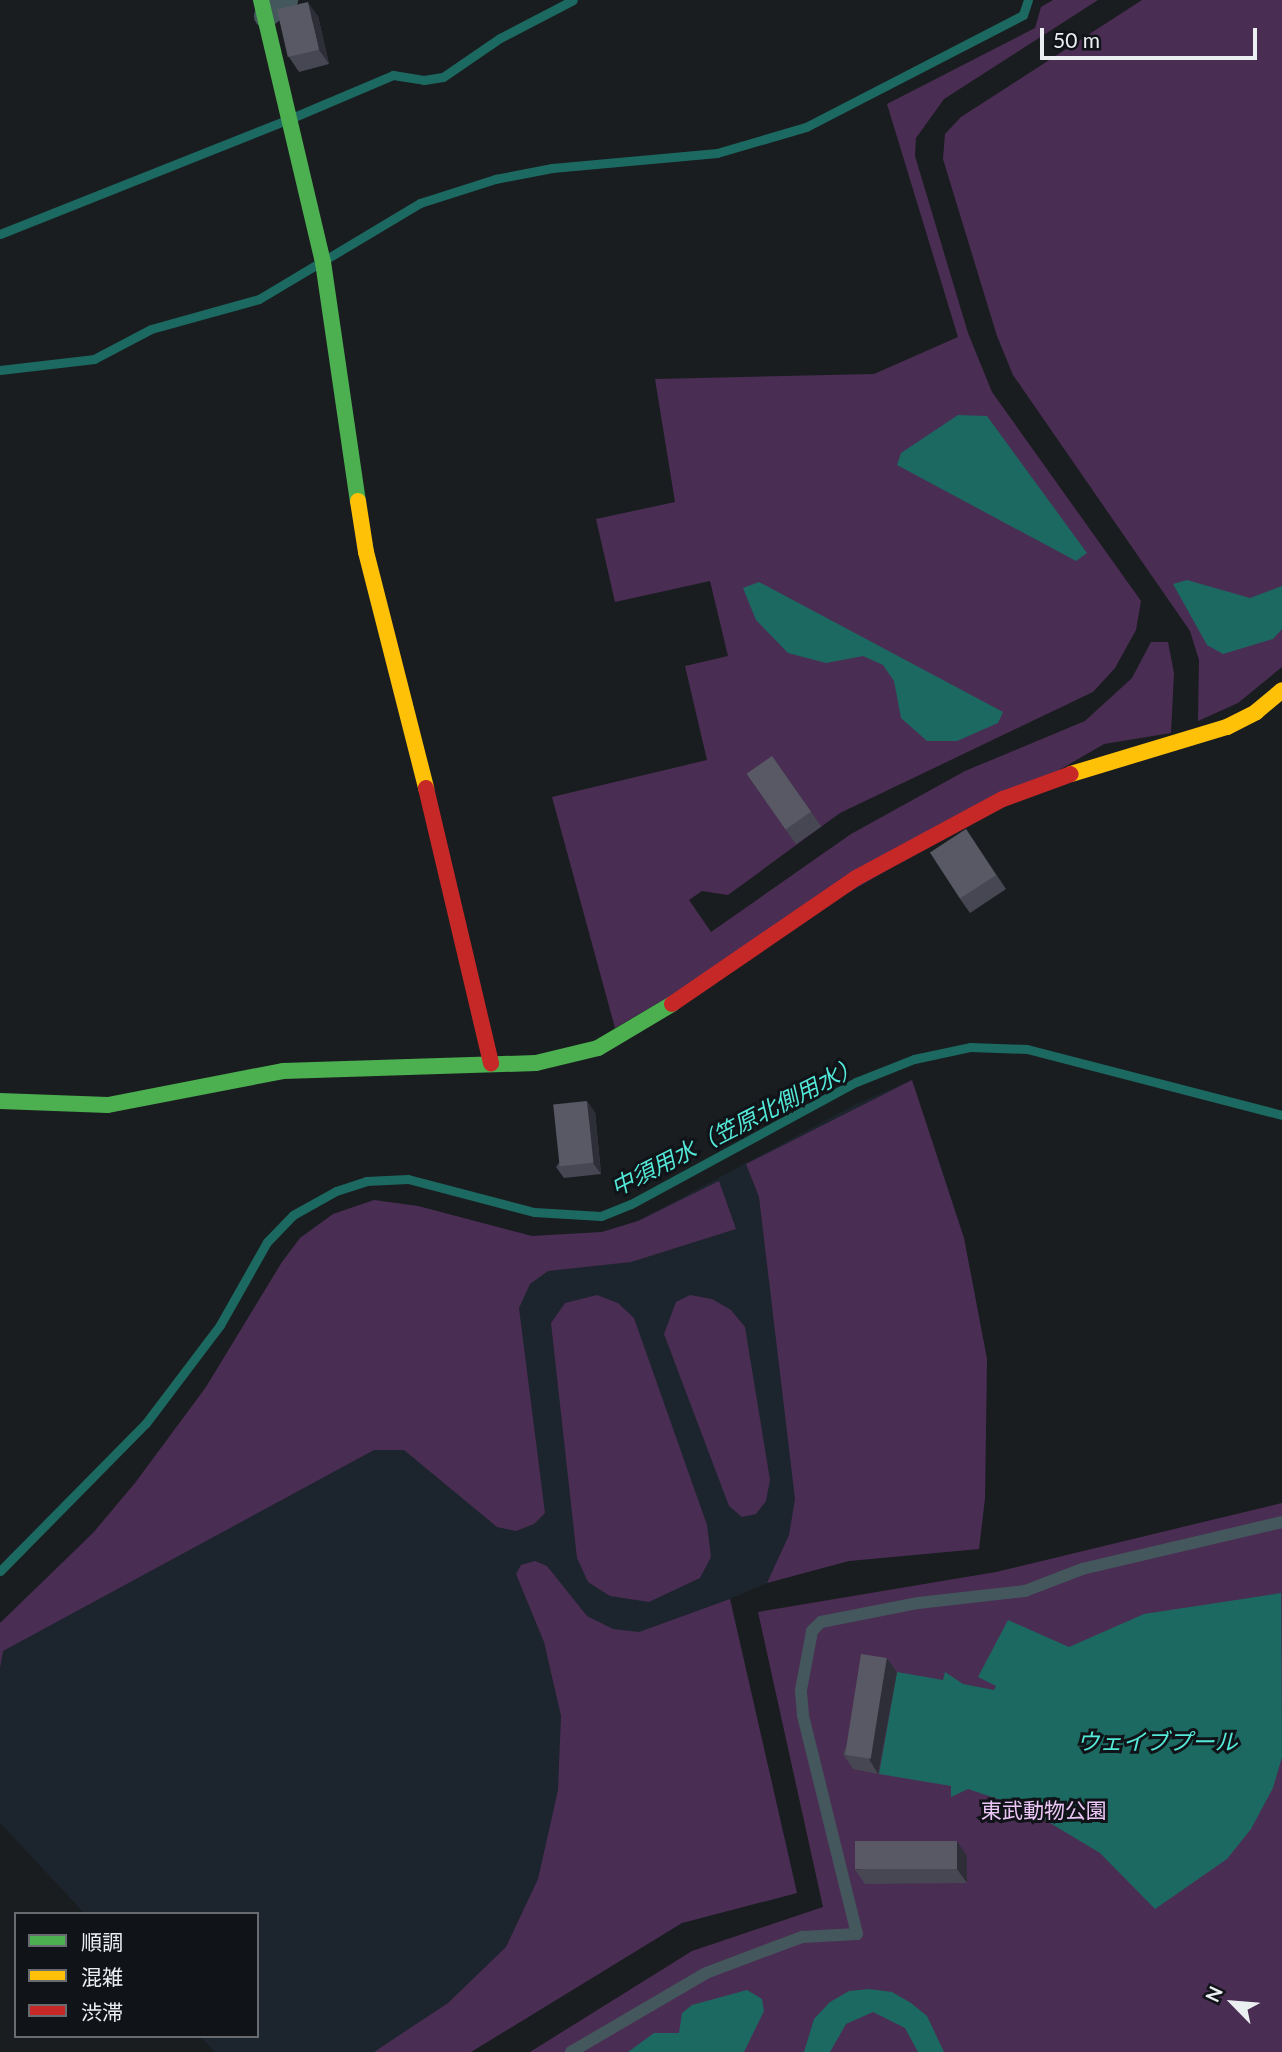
<!DOCTYPE html>
<html>
<head>
<meta charset="utf-8">
<style>
	body { margin:0 }
	#map { position:relative; width:1282px; height:2052px; overflow:hidden; background:#1a1d20; font-family:Lato,"Noto Sans JP",sans-serif }
	div>[style] { position:absolute }
	.built>* { inset:0; background:#1c242d }
	.green>* { inset:0; background:#4a2d53 }
	.water>* { inset:0; background:#1c6961 }
	.stream>* { height:9px; margin:-4.5px; padding:0 4.5px; transform-origin:4.5px; border-radius:4.5px; background:#1c6961 }
	.lane>* { height:12px; margin:-6px; padding:0 6px; transform-origin:6px; border-radius:6px; background:#44575c }
	.street>* { height:24px; margin:-12px; padding:0 12px; transform-origin:12px; border-radius:12px; background:#44575c }
	.fast>* { height:16px; margin:-8px; padding:0 8px; transform-origin:8px; border-radius:8px; background:#4caf50 }
	.slow>* { height:16px; margin:-8px; padding:0 8px; transform-origin:8px; border-radius:8px; background:#ffc107 }
	.jam>* { height:16px; margin:-8px; padding:0 8px; transform-origin:8px; border-radius:8px; background:#c62828 }
	.wall>* { inset:0; background:#464753; transform-origin:0 0 }
	.shaded-wall>* { inset:0; background:#2d2e37 }
	.building>* { inset:0; background:#585964; transform-origin:0 0 }
	span { translate:-50% -50%; white-space:nowrap; text-align:center; line-height:1.15; -webkit-text-stroke:6px #101419; paint-order:stroke }
	.park-label { font-size:21px; color:#ebc6f6 }
	.water-label { font-size:23px; color:#53e9d8; font-style:italic }
	.legend { position:absolute; left:14px; top:1912px; width:245px; height:126px; box-sizing:border-box; background:#101419; border:2px solid #686c70; margin:0; padding:9px 12px; list-style:none; font-size:21px; color:#ebeff2 }
	.legend li { display:flex; align-items:center; gap:14px; height:35px }
	.legend b { width:35px; border:2px solid #686c70 }
	.north { position:absolute; left:1198px; top:1968px; width:70px; height:70px; -webkit-text-stroke:5px #101419; paint-order:stroke; rotate:295deg; font-size:19px; font-weight:700; line-height:28px; text-align:center; color:#ebeff2 }
	.north::after { content:''; display:block; margin:auto; width:24px; height:32px; background:#ebeff2; clip-path:polygon(50% 0,100% 100%,50% 72%,0 100%) }
	.scale { position:absolute; left:1040px; top:28px; width:217px; height:32px; box-sizing:border-box; border:4px solid #ebeff2; border-top:0; padding-left:9px; font-size:21px; line-height:24px; white-space:nowrap; color:#ebeff2; -webkit-text-stroke:5px #101419; paint-order:stroke }
</style>
</head>
<body>
<div id="map">
	<div class="built">
		<div style="clip-path:polygon(912px 1080px,964px 1238px,987px 1359px,985px 1498px,979px 1549px,849px 1561px,767px 1583px,730px 1599px,797px 1893px,682px 1923px,471px 2052px,215px 2052px,200px 2036px,257px 2036px,257px 1914px,85px 1914px,0 1823px,0 1623px,93px 1533px,136px 1483px,206px 1387px,282px 1262px,300px 1238px,334px 1214px,374px 1200px,418px 1206px,532px 1236px,602px 1232px,638px 1221px,858px 1103px)"></div>
	</div>
	<div class="green">
		<div style="clip-path:polygon(1053px 0,1098px 0,944px 99px,916px 138px,915px 156px,968px 333px,992px 392px,1141px 601px,1136px 630px,1115px 668px,1093px 692px,840px 813px,728px 895px,702px 891px,689px 900px,711px 932px,851px 834px,965px 771px,1085px 721px,1132px 678px,1151px 642px,1168px 642px,1174px 673px,1171px 733px,1104px 744px,615px 1028px,552px 797px,707px 760px,685px 666px,728px 656px,710px 581px,615px 602px,596px 519px,675px 502px,655px 379px,874px 374px,958px 337px,887px 104px,1035px 28px,1041px 7px)"></div>
		<div style="clip-path:polygon(1142px 0,1282px 0,1282px 667px,1238px 703px,1198px 721px,1199px 660px,1190px 631px,1013px 375px,997px 336px,943px 159px,945px 134px,961px 117px)"></div>
		<div style="clip-path:polygon(912px 1080px,964px 1238px,987px 1359px,985px 1498px,979px 1549px,849px 1561px,767px 1583px,789px 1535px,795px 1499px,759px 1197px,746px 1164px)"></div>
		<div style="clip-path:polygon(719px 1181px,736px 1229px,631px 1262px,548px 1271px,530px 1284px,519px 1308px,545px 1513px,534px 1524px,516px 1531px,497px 1527px,404px 1450px,374px 1450px,3px 1651px,0 1668px,0 1623px,93px 1533px,135px 1483px,206px 1387px,282px 1262px,300px 1238px,333px 1214px,374px 1200px,418px 1206px,532px 1236px,602px 1232px,638px 1221px)"></div>
		<div style="clip-path:polygon(597px 1295px,618px 1303px,634px 1318px,707px 1525px,711px 1557px,700px 1578px,649px 1602px,610px 1596px,588px 1582px,577px 1558px,551px 1323px,565px 1303px)"></div>
		<div style="clip-path:polygon(690px 1295px,712px 1299px,731px 1310px,745px 1327px,770px 1480px,766px 1501px,756px 1514px,742px 1517px,729px 1506px,664px 1334px,676px 1302px)"></div>
		<div style="clip-path:polygon(1282px 1503px,1282px 2052px,530px 2052px,692px 1951px,823px 1907px,758px 1612px,996px 1572px)"></div>
		<div style="clip-path:polygon(535px 1561px,547px 1566px,587px 1616px,613px 1629px,639px 1632px,730px 1599px,797px 1893px,682px 1923px,471px 2052px,374px 2052px,448px 2003px,506px 1947px,538px 1879px,558px 1790px,561px 1716px,544px 1642px,516px 1574px,521px 1565px)"></div>
	</div>
	<div class="water">
		<div style="clip-path:polygon(958px 415px,987px 416px,1087px 553px,1076px 561px,897px 465px,901px 453px)"></div>
		<div style="clip-path:polygon(1187px 580px,1250px 598px,1282px 586px,1282px 629px,1273px 639px,1223px 654px,1207px 645px,1173px 584px)"></div>
		<div style="clip-path:polygon(759px 582px,1003px 712px,998px 723px,957px 741px,927px 741px,901px 718px,894px 681px,883px 665px,863px 656px,826px 663px,788px 653px,756px 620px,743px 588px)"></div>
		<div style="clip-path:polygon(1281px 1593px,1282px 1757px,1273px 1788px,1251px 1829px,1227px 1859px,1155px 1909px,1100px 1853px,1025px 1808px,968px 1789px,951px 1797px,951px 1786px,879px 1774px,897px 1672px,943px 1680px,945px 1672px,963px 1684px,994px 1690px,996px 1686px,978px 1677px,1008px 1620px,1069px 1647px,1144px 1614px)"></div>
		<div style="clip-path:polygon(869px 1989px,892px 1992px,911px 2003px,927px 2016px,944px 2052px,918px 2052px,905px 2028px,873px 2012px,846px 2024px,830px 2052px,804px 2052px,814px 2019px,830px 2002px,849px 1991px)"></div>
		<div style="clip-path:polygon(747px 1990px,762px 1999px,764px 2011px,744px 2052px,628px 2052px,654px 2033px,679px 2033px,682px 2013px,692px 2005px)"></div>
	</div>
	<div class="stream">
		<div style="left:294px;top:117px;width:108px;rotate:-23deg"></div>
		<div style="left:393px;top:75px;width:31px;rotate:9deg"></div>
		<div style="left:424px;top:80px;width:19px;rotate:-9deg"></div>
		<div style="left:443px;top:77px;width:69px;rotate:-34.4deg"></div>
		<div style="left:500px;top:38px;width:82px;rotate:-27.5deg"></div>
		<div style="left:0;top:234px;width:302px;rotate:-21.7deg"></div>
		<div style="left:328px;top:258px;width:107px;rotate:-30.9deg"></div>
		<div style="left:420px;top:203px;width:79px;rotate:-17.7deg"></div>
		<div style="left:495px;top:179px;width:58px;rotate:-10.9deg"></div>
		<div style="left:552px;top:168px;width:166px;rotate:-5.2deg"></div>
		<div style="left:717px;top:153px;width:93px;rotate:-16.3deg"></div>
		<div style="left:806px;top:127px;width:244px;rotate:-27.3deg"></div>
		<div style="left:1023px;top:15px;width:16px;rotate:-72deg"></div>
		<div style="left:0;top:370px;width:95px;rotate:-6.7deg"></div>
		<div style="left:94px;top:359px;width:64px;rotate:-27.8deg"></div>
		<div style="left:151px;top:329px;width:112px;rotate:-15.5deg"></div>
		<div style="left:259px;top:299px;width:66px;rotate:-30.8deg"></div>
		<div style="left:0;top:1571px;width:208px;rotate:-45.4deg"></div>
		<div style="left:146px;top:1423px;width:123px;rotate:-52.9deg"></div>
		<div style="left:220px;top:1325px;width:95px;rotate:-60.5deg"></div>
		<div style="left:267px;top:1242px;width:37px;rotate:-46deg"></div>
		<div style="left:293px;top:1215px;width:49px;rotate:-29.2deg"></div>
		<div style="left:336px;top:1191px;width:32px;rotate:-18deg"></div>
		<div style="left:366px;top:1181px;width:42px;rotate:-2.7deg"></div>
		<div style="left:408px;top:1179px;width:130px;rotate:14.7deg"></div>
		<div style="left:534px;top:1212px;width:67px;rotate:3.4deg"></div>
		<div style="left:601px;top:1216px;width:32px;rotate:-22deg"></div>
		<div style="left:631px;top:1204px;width:256px;rotate:-28.5deg"></div>
		<div style="left:856px;top:1082px;width:62px;rotate:-21.6deg"></div>
		<div style="left:914px;top:1059px;width:57px;rotate:-12.1deg"></div>
		<div style="left:970px;top:1047px;width:57px;rotate:2deg"></div>
		<div style="left:1027px;top:1049px;width:263px;rotate:14.5deg"></div>
	</div>
	<div class="lane">
		<div style="left:571px;top:2052px;width:156px;rotate:-30.3deg"></div>
		<div style="left:706px;top:1973px;width:103px;rotate:-20.6deg"></div>
		<div style="left:802px;top:1937px;width:55px;rotate:-3.1deg"></div>
		<div style="left:857px;top:1934px;width:226px;rotate:-103.9deg"></div>
		<div style="left:803px;top:1715px;width:25px;rotate:-95deg"></div>
		<div style="left:801px;top:1690px;width:60px;rotate:-79.4deg"></div>
		<div style="left:812px;top:1631px;width:13px;rotate:-45deg"></div>
		<div style="left:821px;top:1622px;width:99px;rotate:-11.1deg"></div>
		<div style="left:918px;top:1603px;width:108px;rotate:-6.4deg"></div>
		<div style="left:1025px;top:1591px;width:61px;rotate:-21.1deg"></div>
		<div style="left:1082px;top:1569px;width:205px;rotate:-13.2deg"></div>
	</div>
	<div class="street">
		<div style="left:266px;top:16px;width:26px;rotate:-39deg"></div>
	</div>
	<div class="fast">
		<div style="left:261px;top:0;width:269px;rotate:76.7deg"></div>
		<div style="left:323px;top:262px;width:242px;rotate:81.7deg"></div>
		<div style="left:0;top:1101px;width:108px;rotate:2.1deg"></div>
		<div style="left:108px;top:1105px;width:178px;rotate:-11deg"></div>
		<div style="left:283px;top:1071px;width:253px;rotate:-1.8deg"></div>
		<div style="left:536px;top:1063px;width:64px;rotate:-13.6deg"></div>
		<div style="left:598px;top:1048px;width:86px;rotate:-30.7deg"></div>
	</div>
	<div class="slow">
		<div style="left:358px;top:501px;width:52px;rotate:81.1deg"></div>
		<div style="left:366px;top:552px;width:244px;rotate:75.7deg"></div>
		<div style="left:1071px;top:774px;width:163px;rotate:-16.8deg"></div>
		<div style="left:1227px;top:727px;width:33px;rotate:-27deg"></div>
		<div style="left:1256px;top:712px;width:34px;rotate:-40deg"></div>
	</div>
	<div class="jam">
		<div style="left:426px;top:788px;width:283px;rotate:76.7deg"></div>
		<div style="left:672px;top:1004px;width:223px;rotate:-34.4deg"></div>
		<div style="left:856px;top:878px;width:167px;rotate:-28.3deg"></div>
		<div style="left:1003px;top:799px;width:72px;rotate:-20.2deg"></div>
	</div>
	<div class="wall">
		<div style="clip-path:polygon(318px 16px,329px 64px,299px 72px,289px 57px)"></div>
		<div style="left:772px;top:756px;width:86px;height:31px;rotate:55deg"></div>
		<div style="clip-path:polygon(966px 829px,1006px 889px,970px 913px,960px 899px)"></div>
		<div style="clip-path:polygon(595px 1112px,601px 1174px,564px 1178px,556px 1167px)"></div>
		<div style="clip-path:polygon(887px 1658px,897px 1672px,878px 1774px,853px 1769px,843px 1754px)"></div>
		<div style="clip-path:polygon(967px 1856px,967px 1883px,865px 1884px,855px 1870px)"></div>
	</div>
	<div class="shaded-wall">
		<div style="clip-path:polygon(308px 2px,318px 16px,329px 64px,319px 50px)"></div>
		<div style="clip-path:polygon(587px 1101px,595px 1112px,601px 1174px,593px 1163px)"></div>
		<div style="clip-path:polygon(887px 1658px,897px 1672px,878px 1774px,869px 1759px)"></div>
		<div style="clip-path:polygon(957px 1841px,967px 1856px,967px 1883px,957px 1869px)"></div>
	</div>
	<div class="building">
		<div style="left:308px;top:2px;width:49px;height:32px;rotate:77deg"></div>
		<div style="left:772px;top:756px;width:68px;height:31px;rotate:55deg"></div>
		<div style="left:966px;top:829px;width:55px;height:43px;rotate:57deg"></div>
		<div style="left:587px;top:1101px;width:62px;height:34px;rotate:84deg"></div>
		<div style="left:861px;top:1654px;width:26px;height:102px;rotate:9deg"></div>
		<div style="left:957px;top:1841px;width:28px;height:102px;rotate:90deg"></div>
	</div>
	<div class="park-label">
		<span style="left:1044px;top:1810px">東武動物公園</span>
	</div>
	<div class="water-label">
		<span style="left:735px;top:1126px;rotate:-27deg">中須用水（笠原北側用水）</span>
		<span style="left:1157px;top:1741px">ウェイブプール</span>
	</div>
	<ul class="legend">
	<li><b style="height:9px;background:#4caf50"></b>順調</li>
	<li><b style="height:9px;background:#ffc107"></b>混雑</li>
	<li><b style="height:9px;background:#c62828"></b>渋滞</li>
	</ul>
	<div class="north">N</div>
	<div class="scale">50 m</div>
</div>
</body>
</html>
